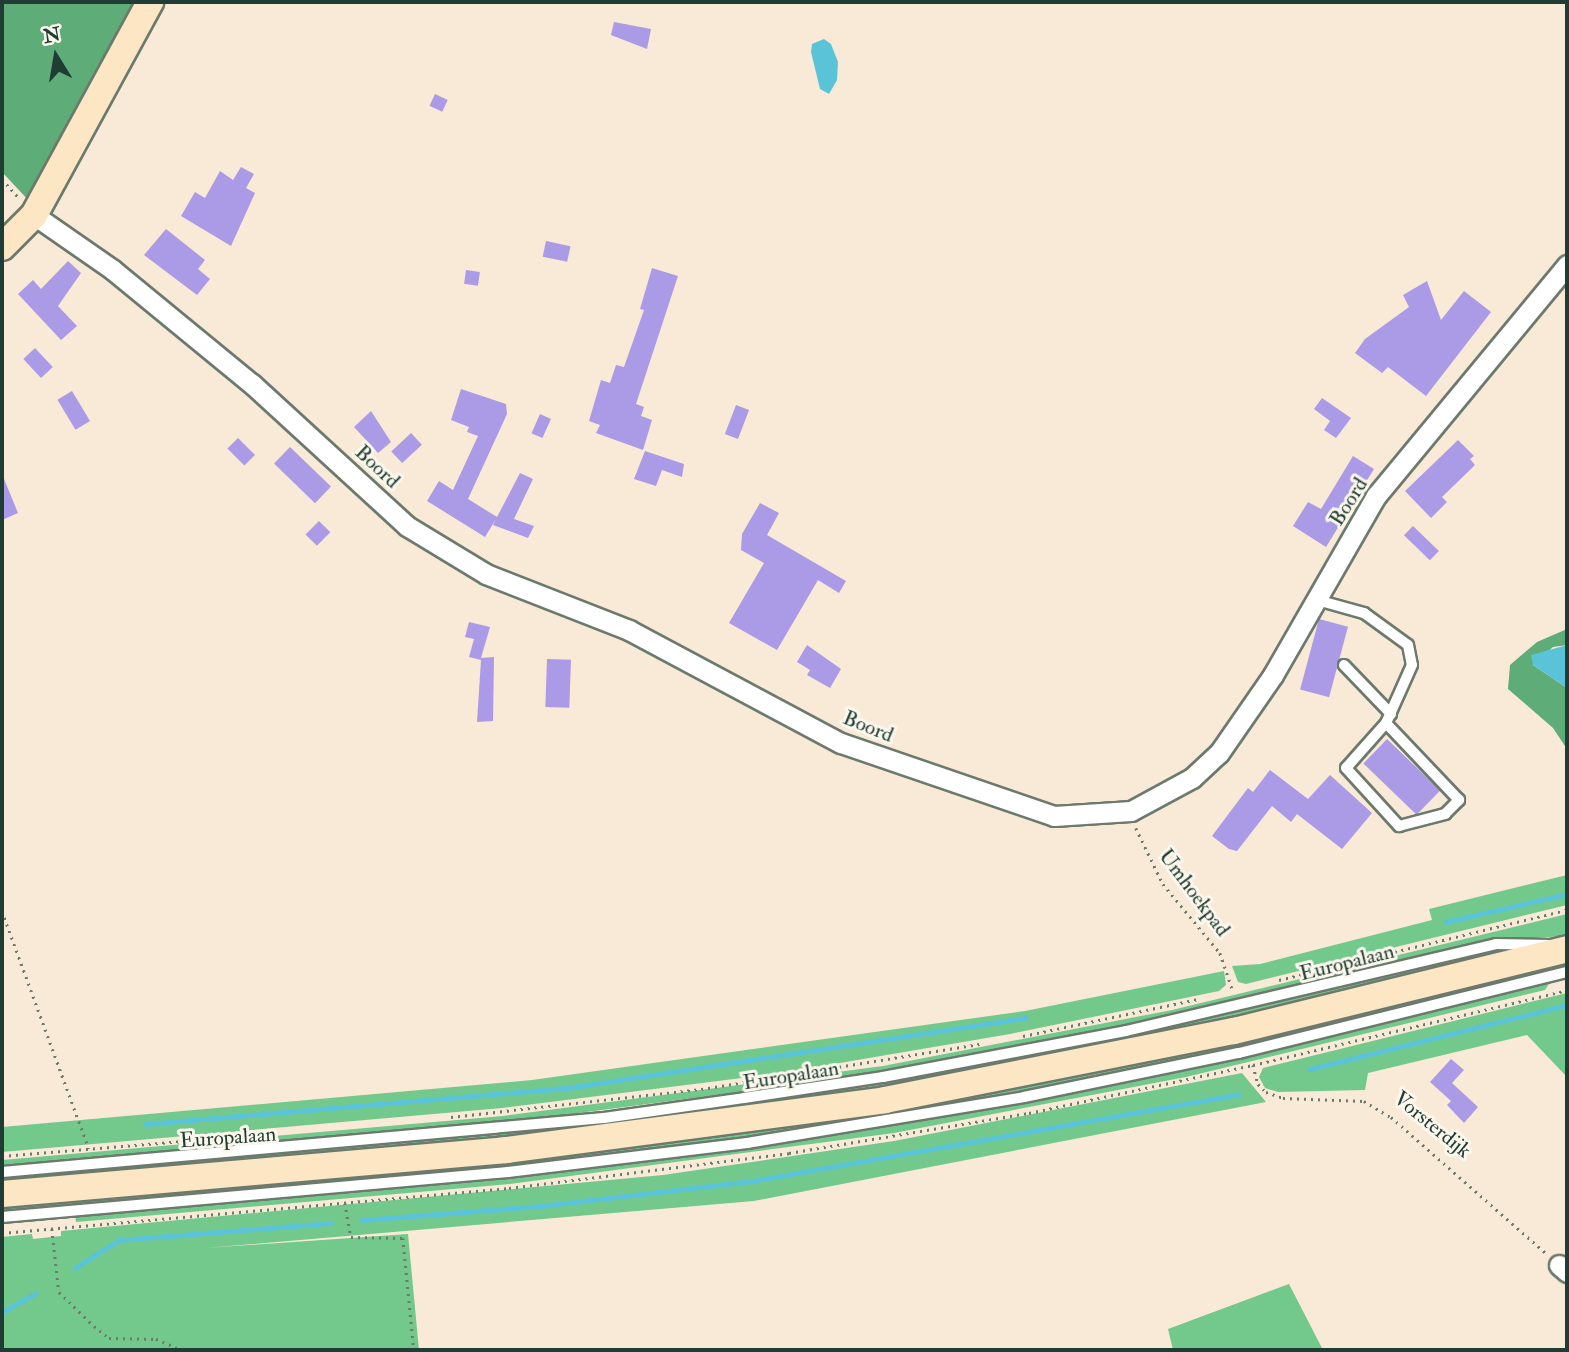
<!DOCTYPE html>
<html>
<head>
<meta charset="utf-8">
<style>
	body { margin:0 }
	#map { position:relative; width:1569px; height:1352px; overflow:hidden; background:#f8ead7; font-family:"IM FELL Double Pica",serif }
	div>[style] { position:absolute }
	.green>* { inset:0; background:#73c88c }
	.forest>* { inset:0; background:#5eac78 }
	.water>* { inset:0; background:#5bc3d8 }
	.stream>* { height:4.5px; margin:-2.25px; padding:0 2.25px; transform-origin:2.25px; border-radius:2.25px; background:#5bc3d8 }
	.building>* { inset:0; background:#ab9ae5; transform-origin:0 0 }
	.path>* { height:2.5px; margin-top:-1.25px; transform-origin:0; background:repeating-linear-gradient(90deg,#6b7a6d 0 2px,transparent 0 7px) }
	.roads { filter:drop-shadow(2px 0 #6b7a6d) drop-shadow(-2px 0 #6b7a6d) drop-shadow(0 2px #6b7a6d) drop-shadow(0 -2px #6b7a6d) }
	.lane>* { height:10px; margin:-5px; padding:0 5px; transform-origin:5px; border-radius:5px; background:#fff }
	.street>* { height:19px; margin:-9.5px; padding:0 9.5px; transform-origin:9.5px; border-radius:9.5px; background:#fff }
	.secondary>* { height:26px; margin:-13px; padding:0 13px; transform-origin:13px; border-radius:13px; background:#fce6c4 }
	span { translate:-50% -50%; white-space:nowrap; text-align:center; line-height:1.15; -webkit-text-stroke:6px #fbf7ec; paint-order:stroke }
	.street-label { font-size:21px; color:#1f3d34 }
	.frame { position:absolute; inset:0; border:4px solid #1f3d34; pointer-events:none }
	.north { position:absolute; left:21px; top:21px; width:70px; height:70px; -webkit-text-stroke:5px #fbf7ec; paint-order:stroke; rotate:349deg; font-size:19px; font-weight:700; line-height:28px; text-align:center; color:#1f3d34 }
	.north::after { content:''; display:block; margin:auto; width:24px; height:32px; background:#1f3d34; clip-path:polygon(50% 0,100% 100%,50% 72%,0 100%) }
</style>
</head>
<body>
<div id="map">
	<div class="green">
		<div style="clip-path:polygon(1567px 875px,1567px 905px,1246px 984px,1238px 982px,1232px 966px,1260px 964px,1432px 920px,1429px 909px)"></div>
		<div style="clip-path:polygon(1567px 914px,1567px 936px,1492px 940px,1174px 1017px,884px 1073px,503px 1123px,2px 1167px,2px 1160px,503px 1116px,883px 1066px,1172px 1010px)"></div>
		<div style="clip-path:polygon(1520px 947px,1522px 952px,1017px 1067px,658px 1123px,2px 1185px,2px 1176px,504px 1131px,885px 1081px,1129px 1035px)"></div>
		<div style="clip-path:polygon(1551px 961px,1553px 971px,1278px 1039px,1022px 1093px,783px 1133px,508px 1168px,2px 1212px,2px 1203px,507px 1158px)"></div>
		<div style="clip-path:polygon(1224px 971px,1226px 985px,1219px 991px,1010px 1034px,775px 1074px,502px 1108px,2px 1152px,2px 1127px,532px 1080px,1025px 1011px)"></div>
		<div style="clip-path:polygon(1550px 982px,1545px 990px,1186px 1077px,894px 1133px,510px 1184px,76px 1222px,75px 1214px,509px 1176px,892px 1125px,1281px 1048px)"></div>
		<div style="clip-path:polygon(1567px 993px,1567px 1077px,1527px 1035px,1368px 1073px,1365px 1090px,1278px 1092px,1265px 1088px,1259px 1077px,1263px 1068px)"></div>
		<div style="clip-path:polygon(1242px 1073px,1266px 1102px,754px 1201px,206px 1248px,408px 1234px,419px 1350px,2px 1350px,2px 1237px,32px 1234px,33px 1239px,61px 1236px,61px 1231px,663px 1175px,894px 1141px)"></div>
		<div style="clip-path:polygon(1289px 1284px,1323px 1350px,1173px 1350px,1168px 1329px)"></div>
	</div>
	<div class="forest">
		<div style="clip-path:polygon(2px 2px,146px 2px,32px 204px,2px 172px)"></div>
		<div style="clip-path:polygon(1567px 629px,1567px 645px,1553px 647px,1533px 665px,1567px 688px,1567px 749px,1553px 728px,1508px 689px,1510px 665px,1537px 642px)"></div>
	</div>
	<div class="water">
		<div style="clip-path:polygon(824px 39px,831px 44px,838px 62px,837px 80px,829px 94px,820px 89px,811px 52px,812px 44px)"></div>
		<div style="clip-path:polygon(1567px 645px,1567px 688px,1533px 665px,1531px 655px)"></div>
	</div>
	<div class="stream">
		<div style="left:1445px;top:922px;width:125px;rotate:-12.9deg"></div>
		<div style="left:1310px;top:1069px;width:265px;rotate:-14deg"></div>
		<div style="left:146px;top:1124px;width:423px;rotate:-4.9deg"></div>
		<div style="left:567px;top:1088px;width:464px;rotate:-8.7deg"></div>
		<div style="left:362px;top:1220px;width:179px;rotate:-4.5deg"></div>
		<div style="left:540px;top:1206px;width:213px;rotate:-6.7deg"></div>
		<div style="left:752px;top:1181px;width:494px;rotate:-10.1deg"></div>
		<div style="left:75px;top:1268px;width:52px;rotate:-32.5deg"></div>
		<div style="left:119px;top:1240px;width:213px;rotate:-4.6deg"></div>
		<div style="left:2px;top:1312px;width:38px;rotate:-29deg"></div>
	</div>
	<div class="building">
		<div style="clip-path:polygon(614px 22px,651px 29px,647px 49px,611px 35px)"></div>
		<div style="left:435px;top:94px;width:14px;height:13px;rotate:25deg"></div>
		<div style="clip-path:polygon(241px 167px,254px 174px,246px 188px,255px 193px,231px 246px,181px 216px,195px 192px,205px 198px,220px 171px,233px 180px)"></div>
		<div style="clip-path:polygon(166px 229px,205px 260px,198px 269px,210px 279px,197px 295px,144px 255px)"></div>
		<div style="left:546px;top:241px;width:25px;height:16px;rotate:12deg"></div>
		<div style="clip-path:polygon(68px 261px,81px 273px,58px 306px,77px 326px,61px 340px,18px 294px,33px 280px,41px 289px)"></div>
		<div style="clip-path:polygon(652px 268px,678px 276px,636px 404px,644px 407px,641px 416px,652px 420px,643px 450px,596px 433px,600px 425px,589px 421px,601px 380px,610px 383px,616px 365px,624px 367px,644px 310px,640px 309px)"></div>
		<div style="left:466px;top:270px;width:14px;height:14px;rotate:8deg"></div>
		<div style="clip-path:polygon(1427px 281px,1441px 320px,1464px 291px,1491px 312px,1426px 396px,1388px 367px,1382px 373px,1355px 353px,1365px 339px,1409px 307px,1403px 295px)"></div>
		<div style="left:35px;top:348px;width:26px;height:16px;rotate:47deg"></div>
		<div style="clip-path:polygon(461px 389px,506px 404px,507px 414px,468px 499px,497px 517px,520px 473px,533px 479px,514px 519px,534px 526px,528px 538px,493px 525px,496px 519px,485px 537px,427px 501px,439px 481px,453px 490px,478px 436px,467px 432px,469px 427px,451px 420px)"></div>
		<div style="left:72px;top:391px;width:35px;height:17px;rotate:59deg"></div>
		<div style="clip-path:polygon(1322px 398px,1351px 418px,1336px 438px,1324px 430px,1330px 421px,1314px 409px)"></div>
		<div style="left:736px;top:405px;width:14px;height:31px;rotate:21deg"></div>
		<div style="clip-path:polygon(371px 411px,391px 442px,378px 453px,354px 427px)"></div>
		<div style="left:540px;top:414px;width:12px;height:21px;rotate:24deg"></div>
		<div style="left:411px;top:433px;width:16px;height:27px;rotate:47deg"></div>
		<div style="left:238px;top:438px;width:24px;height:15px;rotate:45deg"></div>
		<div style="clip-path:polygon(1458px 440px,1474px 456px,1470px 459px,1475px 465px,1442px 497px,1447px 502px,1431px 518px,1405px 491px)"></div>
		<div style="left:290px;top:447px;width:57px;height:23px;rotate:44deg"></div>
		<div style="clip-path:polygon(645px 451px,684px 464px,682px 477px,662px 470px,656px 486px,634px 479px)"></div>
		<div style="clip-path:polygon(1353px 456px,1374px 469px,1326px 547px,1293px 526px,1308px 502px,1321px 509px)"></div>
		<div style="clip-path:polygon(2px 474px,18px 513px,2px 520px)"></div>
		<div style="clip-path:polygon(760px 503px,779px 513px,767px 535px,846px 581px,839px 593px,818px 580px,777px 650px,729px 623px,764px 563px,741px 550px,742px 534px)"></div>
		<div style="left:319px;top:521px;width:16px;height:19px;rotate:45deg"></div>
		<div style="left:1413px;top:526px;width:36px;height:13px;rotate:44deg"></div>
		<div style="left:1319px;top:619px;width:30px;height:73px;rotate:15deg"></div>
		<div style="clip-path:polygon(469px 622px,490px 627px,481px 658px,494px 657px,493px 721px,477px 722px,481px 660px,469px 657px,474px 639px,465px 637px)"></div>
		<div style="clip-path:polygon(807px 645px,841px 669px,830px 688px,807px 675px,810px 670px,797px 662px)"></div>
		<div style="left:547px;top:659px;width:24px;height:48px;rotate:2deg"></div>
		<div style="left:1387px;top:739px;width:74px;height:34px;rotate:44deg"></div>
		<div style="clip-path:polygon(1270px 770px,1308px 799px,1330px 775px,1372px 813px,1342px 849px,1297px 814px,1291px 822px,1272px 806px,1237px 851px,1229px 849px,1212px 836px,1248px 788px,1253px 792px)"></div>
		<div style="clip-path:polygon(1451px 1059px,1464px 1070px,1452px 1083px,1478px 1107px,1464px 1123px,1447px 1105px,1451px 1101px,1430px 1082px)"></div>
	</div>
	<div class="path">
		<div style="left:2px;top:179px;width:27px;rotate:48deg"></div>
		<div style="left:1136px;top:828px;width:62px;rotate:64.3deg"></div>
		<div style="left:1163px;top:884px;width:89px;rotate:50.4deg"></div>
		<div style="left:1220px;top:953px;width:40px;rotate:71.1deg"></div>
		<div style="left:2px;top:911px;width:253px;rotate:69.9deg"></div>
		<div style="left:1279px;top:980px;width:296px;rotate:-13.7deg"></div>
		<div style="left:1023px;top:1036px;width:179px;rotate:-11.9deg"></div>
		<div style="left:1253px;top:1065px;width:20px;rotate:75deg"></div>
		<div style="left:1258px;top:1084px;width:11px;rotate:45deg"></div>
		<div style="left:1266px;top:1092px;width:18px;rotate:19deg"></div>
		<div style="left:1283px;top:1098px;width:81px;rotate:2.1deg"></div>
		<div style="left:1364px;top:1101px;width:31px;rotate:31deg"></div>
		<div style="left:1391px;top:1117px;width:206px;rotate:41.3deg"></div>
		<div style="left:451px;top:1117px;width:259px;rotate:-6.4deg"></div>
		<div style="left:708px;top:1088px;width:275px;rotate:-9.2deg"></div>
		<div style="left:2px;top:1156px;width:182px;rotate:-4.7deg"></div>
		<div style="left:345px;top:1203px;width:35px;rotate:80deg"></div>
		<div style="left:351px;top:1237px;width:52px;rotate:1.1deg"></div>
		<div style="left:403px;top:1238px;width:113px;rotate:84.4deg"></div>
		<div style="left:52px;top:1229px;width:63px;rotate:83.7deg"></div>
		<div style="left:59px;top:1292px;width:49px;rotate:44.2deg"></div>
		<div style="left:94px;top:1326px;width:19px;rotate:39deg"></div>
		<div style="left:109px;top:1338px;width:47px;rotate:1.2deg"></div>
		<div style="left:156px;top:1339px;width:28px;rotate:23deg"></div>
		<div style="left:2px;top:1233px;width:509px;rotate:-5.07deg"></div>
		<div style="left:509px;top:1188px;width:282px;rotate:-7.1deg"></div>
		<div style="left:789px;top:1153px;width:243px;rotate:-9.5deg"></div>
		<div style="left:1029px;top:1113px;width:229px;rotate:-12.1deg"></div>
		<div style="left:1253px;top:1065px;width:323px;rotate:-13.4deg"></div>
	</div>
	<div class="roads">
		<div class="lane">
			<div style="left:1317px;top:600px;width:49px;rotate:15.5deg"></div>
			<div style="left:1364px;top:613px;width:54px;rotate:36deg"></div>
			<div style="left:1408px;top:645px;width:20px;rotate:79deg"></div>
			<div style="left:1412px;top:665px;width:64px;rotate:114.1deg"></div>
			<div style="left:1386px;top:723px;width:60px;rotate:131.6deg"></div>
			<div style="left:1346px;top:768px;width:79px;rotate:47.6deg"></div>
			<div style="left:1399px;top:826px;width:48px;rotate:-14.6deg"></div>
			<div style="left:1445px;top:814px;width:20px;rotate:-45deg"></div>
			<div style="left:1459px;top:800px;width:106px;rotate:-133.5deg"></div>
			<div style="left:1344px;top:665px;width:68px;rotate:46.2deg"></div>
			<div style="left:2px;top:1172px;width:604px;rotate:-5.13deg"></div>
			<div style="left:604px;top:1118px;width:141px;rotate:-8.1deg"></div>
			<div style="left:744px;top:1098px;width:141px;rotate:-8.6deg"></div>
			<div style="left:883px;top:1077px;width:247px;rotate:-10.7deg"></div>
			<div style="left:1126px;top:1031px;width:380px;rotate:-13.2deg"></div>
			<div style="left:1496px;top:944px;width:56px;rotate:1deg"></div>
			<div style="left:2px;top:1217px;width:508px;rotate:-5.08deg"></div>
			<div style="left:508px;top:1172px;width:241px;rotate:-6.9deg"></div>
			<div style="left:747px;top:1143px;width:281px;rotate:-9.4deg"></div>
			<div style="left:1024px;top:1097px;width:219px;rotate:-11.6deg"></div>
			<div style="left:1239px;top:1053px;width:338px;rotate:-13.9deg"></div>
		</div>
		<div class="street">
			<div style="left:34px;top:215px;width:96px;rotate:34.8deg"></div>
			<div style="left:113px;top:270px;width:180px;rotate:39.4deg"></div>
			<div style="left:252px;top:384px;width:210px;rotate:42.5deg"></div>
			<div style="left:407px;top:526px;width:92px;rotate:31.3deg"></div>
			<div style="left:486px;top:574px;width:154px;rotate:21.4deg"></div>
			<div style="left:629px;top:630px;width:240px;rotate:28.1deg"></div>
			<div style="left:841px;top:743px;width:225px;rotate:18.9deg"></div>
			<div style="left:1054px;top:816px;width:77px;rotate:-3.7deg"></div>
			<div style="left:1131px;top:811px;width:69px;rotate:-28.4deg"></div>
			<div style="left:1192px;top:778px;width:37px;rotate:-43deg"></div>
			<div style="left:1219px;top:753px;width:95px;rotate:-55.3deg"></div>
			<div style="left:1273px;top:675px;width:207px;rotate:-60.1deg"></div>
			<div style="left:1376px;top:496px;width:300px;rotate:-50.4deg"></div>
			<div style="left:1559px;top:1265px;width:11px;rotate:41deg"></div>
		</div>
		<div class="secondary">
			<div style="left:2px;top:247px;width:45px;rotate:-45deg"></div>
			<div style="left:34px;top:215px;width:243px;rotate:-61.4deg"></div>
			<div style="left:2px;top:1194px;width:507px;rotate:-4.98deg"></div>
			<div style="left:507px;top:1150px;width:381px;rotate:-7.5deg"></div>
			<div style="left:885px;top:1100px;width:356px;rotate:-11.2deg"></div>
			<div style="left:1234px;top:1031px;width:343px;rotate:-13.8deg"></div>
		</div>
	</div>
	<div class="street-label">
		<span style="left:377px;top:467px;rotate:43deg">Boord</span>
		<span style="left:1349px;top:502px;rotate:-58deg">Boord</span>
		<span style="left:868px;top:727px;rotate:22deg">Boord</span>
		<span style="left:1194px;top:893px;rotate:53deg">Umhoekpad</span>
		<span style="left:1347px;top:963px;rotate:-14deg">Europalaan</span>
		<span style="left:791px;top:1076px;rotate:-9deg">Europalaan</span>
		<span style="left:1432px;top:1125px;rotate:39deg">Vorsterdijk</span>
		<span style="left:228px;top:1138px;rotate:-4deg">Europalaan</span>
	</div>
	<div class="frame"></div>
	<div class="north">N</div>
</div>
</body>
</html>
